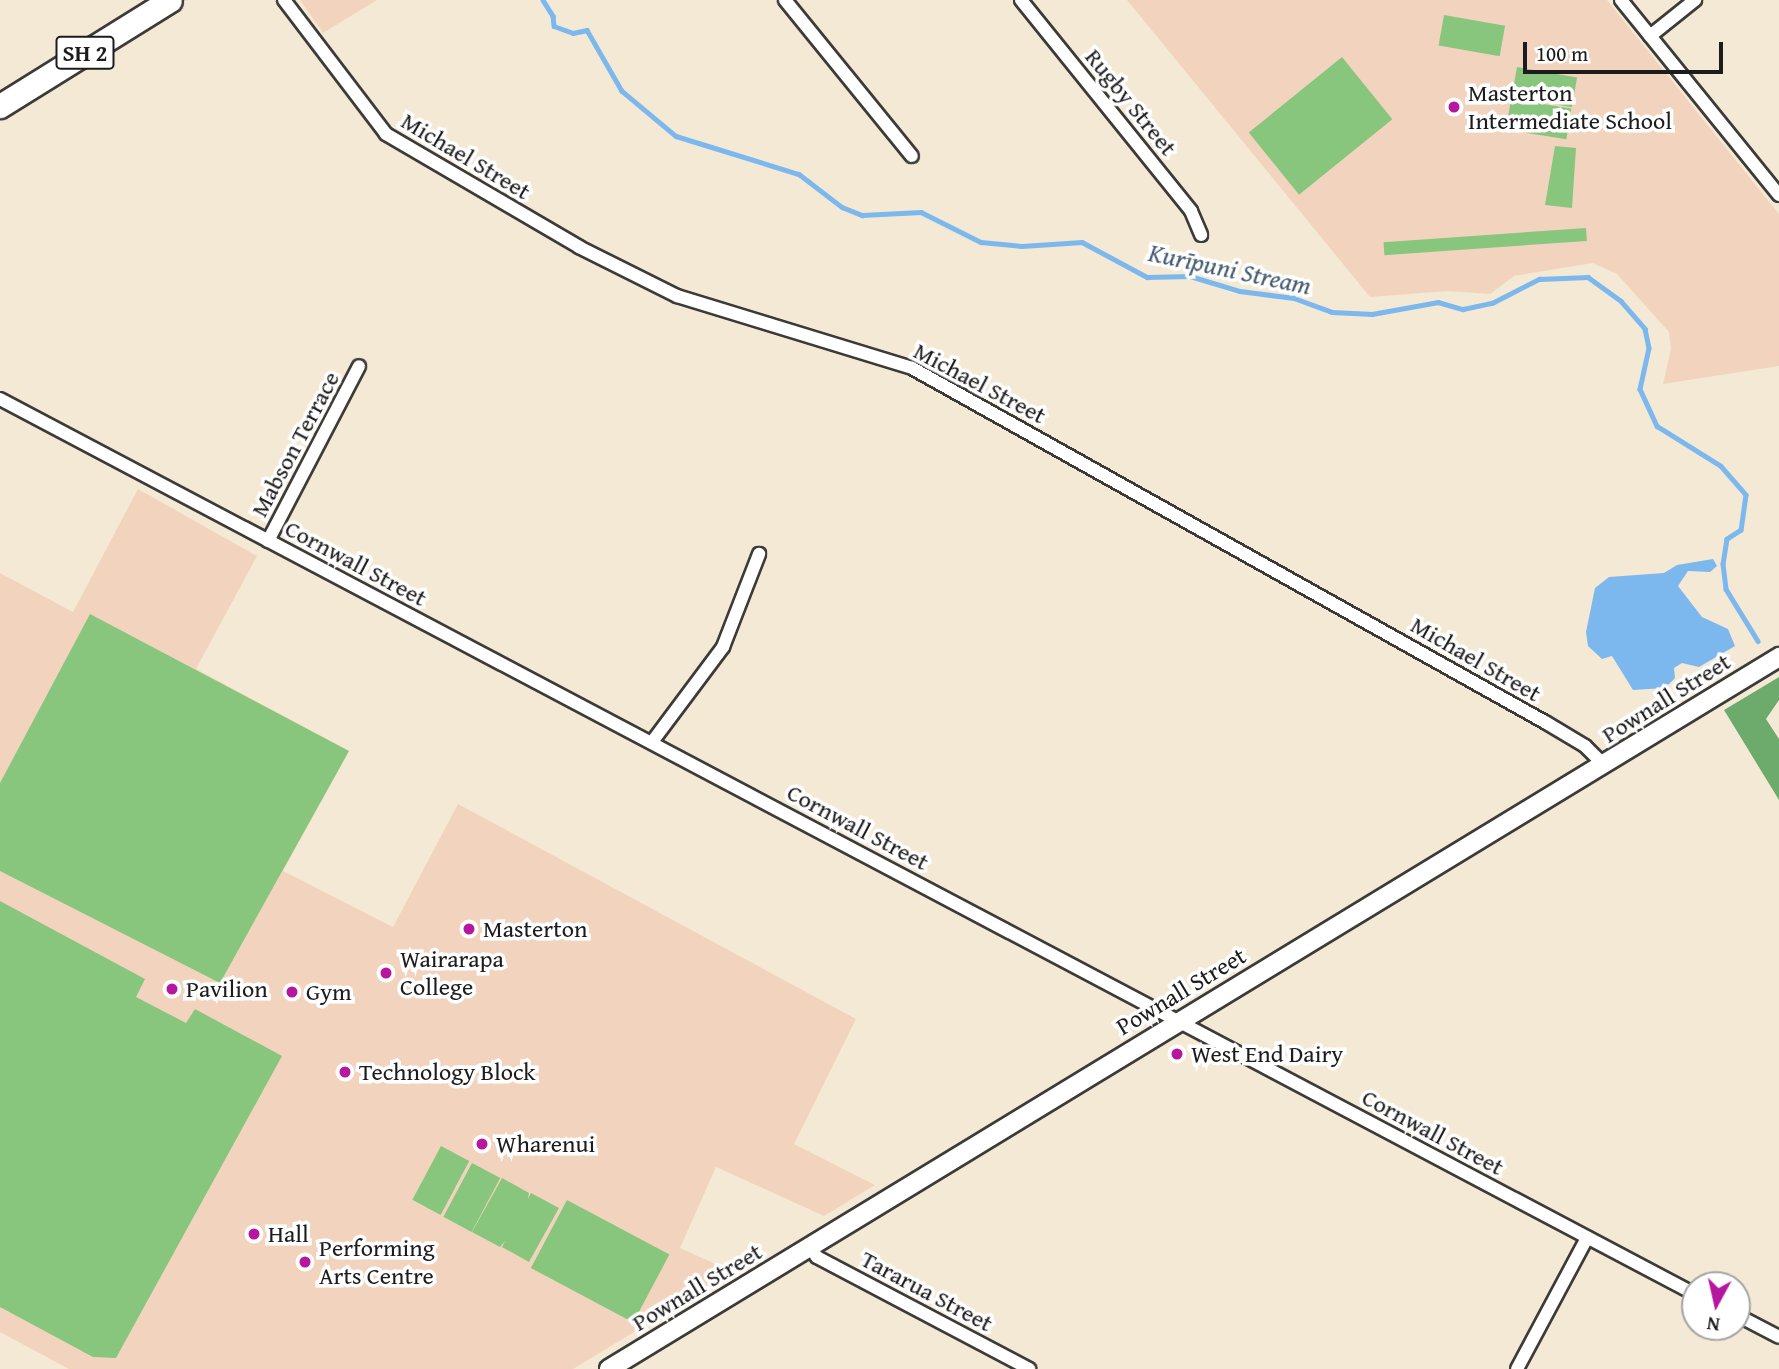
<!DOCTYPE html>
<html>
<head>
<meta charset="utf-8">
<style>
	body { margin:0 }
	#map { position:relative; width:1779px; height:1369px; overflow:hidden; background:#f4e9d4; font-family:"Gentium Book Plus",serif }
	div>[style] { position:absolute }
	.built>* { inset:0; background:#f2d4be }
	.green>* { inset:0; background:#87c67c; transform-origin:0 0 }
	.forest>* { inset:0; background:#6dab6c }
	.water>* { inset:0; background:#7cb8ee }
	.stream>* { height:4.5px; margin:-2.25px; padding:0 2.25px; transform-origin:2.25px; border-radius:2.25px; background:#7cb8ee }
	.roads { filter:drop-shadow(2px 0 #3c3b38) drop-shadow(-2px 0 #3c3b38) drop-shadow(0 2px #3c3b38) drop-shadow(0 -2px #3c3b38) }
	.street>* { height:12px; margin:-6px; padding:0 6px; transform-origin:6px; border-radius:6px; background:#fff }
	.secondary>* { height:18px; margin:-9px; padding:0 9px; transform-origin:9px; border-radius:9px; background:#fff }
	.highway>* { height:23px; margin:-11.5px; padding:0 11.5px; transform-origin:11.5px; border-radius:11.5px; background:#fff }
	.dots>* { width:19px; height:19px; translate:-50% -50%; box-sizing:border-box; border:4px solid #fff; border-radius:50% }
	span { translate:-50% -50%; white-space:nowrap; text-align:center; line-height:1.15; -webkit-text-stroke:7px #fff; paint-order:stroke }
	.shield-label span { padding:2px 5px; background:#fff; border:2px solid; border-radius:5px; -webkit-text-stroke-width:0 }
	.shield-label { font-size:23px; color:#1c1c1c; font-weight:700 }
	.poi-label { font-size:24px; color:#1c1c1c }
	.left { translate:0 -50%; text-align:left }
	.street-label { font-size:24px; color:#1c1c1c }
	.water-label { font-size:26px; color:#425a70; font-style:italic }
	.north { position:absolute; left:1681px; top:1271px; width:70px; height:70px; box-sizing:border-box; background:#fff; border:2px solid #a4a4a4; border-radius:50%; rotate:188deg; font-size:19px; font-weight:700; line-height:28px; text-align:center; color:#1c1c1c }
	.north::after { content:''; display:block; margin:auto; width:24px; height:32px; background:#b5179e; clip-path:polygon(50% 0,100% 100%,50% 72%,0 100%) }
	.scale { position:absolute; left:1523px; top:42px; width:200px; height:32px; box-sizing:border-box; border:4px solid #1c1c1c; border-top:0; padding-left:9px; font-size:21px; line-height:24px; white-space:nowrap; color:#1c1c1c; -webkit-text-stroke:5px #fff; paint-order:stroke }
</style>
</head>
<body>
<div id="map">
	<div class="built">
		<div style="clip-path:polygon(300px 0,377px 0,323px 33px)"></div>
		<div style="clip-path:polygon(1127px 0,1607px 0,1779px 214px,1779px 366px,1663px 384px,1671px 349px,1669px 332px,1617px 274px,1593px 263px,1514px 276px,1490px 294px,1448px 291px,1370px 297px)"></div>
		<div style="clip-path:polygon(138px 489px,257px 556px,196px 669px,349px 751px,283px 871px,393px 927px,458px 804px,856px 1019px,794px 1144px,875px 1185px,824px 1216px,716px 1167px,680px 1248px,733px 1272px,573px 1369px,69px 1369px,0 1332px,0 573px,73px 612px)"></div>
	</div>
	<div class="green">
		<div style="left:1444px;top:15px;width:62px;height:31px;rotate:10deg"></div>
		<div style="left:1342px;top:57px;width:80px;height:120px;rotate:51deg"></div>
		<div style="left:1517px;top:67px;width:61px;height:30px;rotate:10deg"></div>
		<div style="left:1511px;top:99px;width:61px;height:31px;rotate:9deg"></div>
		<div style="clip-path:polygon(1555px 146px,1576px 148px,1572px 208px,1545px 205px)"></div>
		<div style="left:1586px;top:228px;width:13px;height:203px;rotate:86deg"></div>
		<div style="clip-path:polygon(90px 614px,349px 751px,220px 983px,0 871px,0 783px)"></div>
		<div style="clip-path:polygon(0 901px,145px 979px,136px 997px,186px 1023px,195px 1009px,282px 1056px,116px 1358px,93px 1357px,0 1307px)"></div>
		<div style="left:441px;top:1146px;width:32px;height:61px;rotate:28deg"></div>
		<div style="left:472px;top:1163px;width:32px;height:61px;rotate:28deg"></div>
		<div style="clip-path:polygon(502px 1178px,529px 1193px,528px 1199px,531px 1193px,559px 1208px,529px 1262px,502px 1247px,505px 1241px,500px 1247px,472px 1232px)"></div>
		<div style="left:567px;top:1200px;width:116px;height:77px;rotate:28deg"></div>
	</div>
	<div class="forest">
		<div style="clip-path:polygon(1779px 677px,1779px 700px,1766px 719px,1779px 739px,1779px 800px,1724px 710px)"></div>
	</div>
	<div class="water">
		<div style="clip-path:polygon(1713px 559px,1717px 566px,1710px 572px,1688px 571px,1678px 586px,1702px 617px,1728px 629px,1735px 646px,1699px 667px,1682px 663px,1674px 668px,1675px 678px,1665px 688px,1633px 690px,1612px 656px,1602px 659px,1588px 646px,1586px 632px,1595px 588px,1609px 577px,1664px 573px,1677px 565px)"></div>
	</div>
	<div class="stream">
		<div style="left:543px;top:0;width:19px;rotate:58deg"></div>
		<div style="left:553px;top:16px;width:10px;rotate:84deg"></div>
		<div style="left:554px;top:26px;width:20px;rotate:20deg"></div>
		<div style="left:573px;top:33px;width:14px;rotate:-12deg"></div>
		<div style="left:587px;top:30px;width:70px;rotate:60.2deg"></div>
		<div style="left:622px;top:91px;width:70px;rotate:39.8deg"></div>
		<div style="left:676px;top:136px;width:129px;rotate:17.2deg"></div>
		<div style="left:799px;top:174px;width:54px;rotate:37.5deg"></div>
		<div style="left:842px;top:207px;width:22px;rotate:22deg"></div>
		<div style="left:862px;top:215px;width:59px;rotate:-2.9deg"></div>
		<div style="left:921px;top:212px;width:67px;rotate:26.6deg"></div>
		<div style="left:981px;top:242px;width:41px;rotate:5.6deg"></div>
		<div style="left:1022px;top:246px;width:60px;rotate:-3.8deg"></div>
		<div style="left:1082px;top:242px;width:74px;rotate:28.3deg"></div>
		<div style="left:1147px;top:277px;width:43px;rotate:-1.3deg"></div>
		<div style="left:1190px;top:276px;width:52px;rotate:16.7deg"></div>
		<div style="left:1240px;top:291px;width:54px;rotate:7.4deg"></div>
		<div style="left:1294px;top:298px;width:40px;rotate:20.2deg"></div>
		<div style="left:1332px;top:312px;width:40px;rotate:2.9deg"></div>
		<div style="left:1372px;top:314px;width:67px;rotate:-10.3deg"></div>
		<div style="left:1438px;top:302px;width:26px;rotate:16deg"></div>
		<div style="left:1463px;top:309px;width:30px;rotate:-12deg"></div>
		<div style="left:1492px;top:303px;width:53px;rotate:-27.1deg"></div>
		<div style="left:1539px;top:279px;width:49px;rotate:-2.3deg"></div>
		<div style="left:1588px;top:277px;width:41px;rotate:36deg"></div>
		<div style="left:1621px;top:301px;width:37px;rotate:49deg"></div>
		<div style="left:1645px;top:329px;width:19px;rotate:78deg"></div>
		<div style="left:1649px;top:348px;width:42px;rotate:102.4deg"></div>
		<div style="left:1640px;top:389px;width:41px;rotate:65.3deg"></div>
		<div style="left:1657px;top:426px;width:75px;rotate:32deg"></div>
		<div style="left:1721px;top:466px;width:38px;rotate:49deg"></div>
		<div style="left:1746px;top:495px;width:35px;rotate:98deg"></div>
		<div style="left:1741px;top:530px;width:17px;rotate:147deg"></div>
		<div style="left:1727px;top:539px;width:25px;rotate:99deg"></div>
		<div style="left:1723px;top:564px;width:25px;rotate:83deg"></div>
		<div style="left:1726px;top:589px;width:61px;rotate:58.4deg"></div>
	</div>
	<div class="roads">
		<div class="street">
			<div style="left:284px;top:0;width:168px;rotate:52.7deg"></div>
			<div style="left:386px;top:134px;width:224px;rotate:30.3deg"></div>
			<div style="left:579px;top:247px;width:110px;rotate:26.6deg"></div>
			<div style="left:677px;top:296px;width:246px;rotate:17deg"></div>
			<div style="left:912px;top:368px;width:725px;rotate:29.22deg"></div>
			<div style="left:1545px;top:722px;width:47px;rotate:31deg"></div>
			<div style="left:1585px;top:746px;width:27px;rotate:45deg"></div>
			<div style="left:785px;top:0;width:201px;rotate:50.9deg"></div>
			<div style="left:1021px;top:0;width:271px;rotate:51.1deg"></div>
			<div style="left:1191px;top:211px;width:26px;rotate:67deg"></div>
			<div style="left:1621px;top:0;width:251px;rotate:51deg"></div>
			<div style="left:1650px;top:36px;width:58px;rotate:-38.7deg"></div>
			<div style="left:0;top:399px;width:1917px;rotate:27.84deg"></div>
			<div style="left:268px;top:541px;width:197px;rotate:-62.5deg"></div>
			<div style="left:652px;top:742px;width:119px;rotate:-53.2deg"></div>
			<div style="left:723px;top:647px;width:100px;rotate:-68.8deg"></div>
			<div style="left:810px;top:1247px;width:12px;rotate:55deg"></div>
			<div style="left:817px;top:1257px;width:240px;rotate:27.8deg"></div>
			<div style="left:1737px;top:1315px;width:47px;rotate:27.6deg"></div>
			<div style="left:1517px;top:1369px;width:149px;rotate:-61.9deg"></div>
		</div>
		<div class="secondary">
			<div style="left:609px;top:1369px;width:1370px;rotate:-31.32deg"></div>
		</div>
		<div class="highway">
			<div style="left:0;top:106px;width:200px;rotate:-31.9deg"></div>
		</div>
	</div>
	<div class="dots">
		<div style="left:1454px;top:107px;background:#b5179e"></div>
		<div style="left:469px;top:929px;background:#b5179e"></div>
		<div style="left:386px;top:973px;background:#b5179e"></div>
		<div style="left:172px;top:989px;background:#b5179e"></div>
		<div style="left:292px;top:992px;background:#b5179e"></div>
		<div style="left:1177px;top:1054px;background:#b5179e"></div>
		<div style="left:345px;top:1072px;background:#b5179e"></div>
		<div style="left:482px;top:1144px;background:#b5179e"></div>
		<div style="left:254px;top:1234px;background:#b5179e"></div>
		<div style="left:305px;top:1262px;background:#b5179e"></div>
	</div>
	<div class="shield-label">
		<span style="left:85px;top:53px">SH 2</span>
	</div>
	<div class="poi-label">
		<span class="left" style="left:1468px;top:107px">Masterton<br>Intermediate School</span>
		<span class="left" style="left:483px;top:929px">Masterton</span>
		<span class="left" style="left:400px;top:973px">Wairarapa<br>College</span>
		<span class="left" style="left:186px;top:989px">Pavilion</span>
		<span class="left" style="left:306px;top:992px">Gym</span>
		<span class="left" style="left:1191px;top:1054px">West End Dairy</span>
		<span class="left" style="left:359px;top:1072px">Technology Block</span>
		<span class="left" style="left:496px;top:1144px">Wharenui</span>
		<span class="left" style="left:268px;top:1234px">Hall</span>
		<span class="left" style="left:319px;top:1262px">Performing<br>Arts Centre</span>
	</div>
	<div class="street-label">
		<span style="left:1131px;top:102px;rotate:51deg">Rugby Street</span>
		<span style="left:466px;top:156px;rotate:31deg">Michael Street</span>
		<span style="left:980px;top:383px;rotate:28deg">Michael Street</span>
		<span style="left:295px;top:444px;rotate:-62deg">Mabson Terrace</span>
		<span style="left:356px;top:563px;rotate:28deg">Cornwall Street</span>
		<span style="left:1476px;top:659px;rotate:30deg">Michael Street</span>
		<span style="left:1666px;top:698px;rotate:-32deg">Pownall Street</span>
		<span style="left:858px;top:827px;rotate:28deg">Cornwall Street</span>
		<span style="left:1181px;top:991px;rotate:-31deg">Pownall Street</span>
		<span style="left:1433px;top:1132px;rotate:28deg">Cornwall Street</span>
		<span style="left:697px;top:1287px;rotate:-31deg">Pownall Street</span>
		<span style="left:927px;top:1291px;rotate:28deg">Tararua Street</span>
	</div>
	<div class="water-label">
		<span style="left:1230px;top:269px;rotate:12deg">Kurīpuni Stream</span>
	</div>
	<div class="north">N</div>
	<div class="scale">100 m</div>
</div>
</body>
</html>
